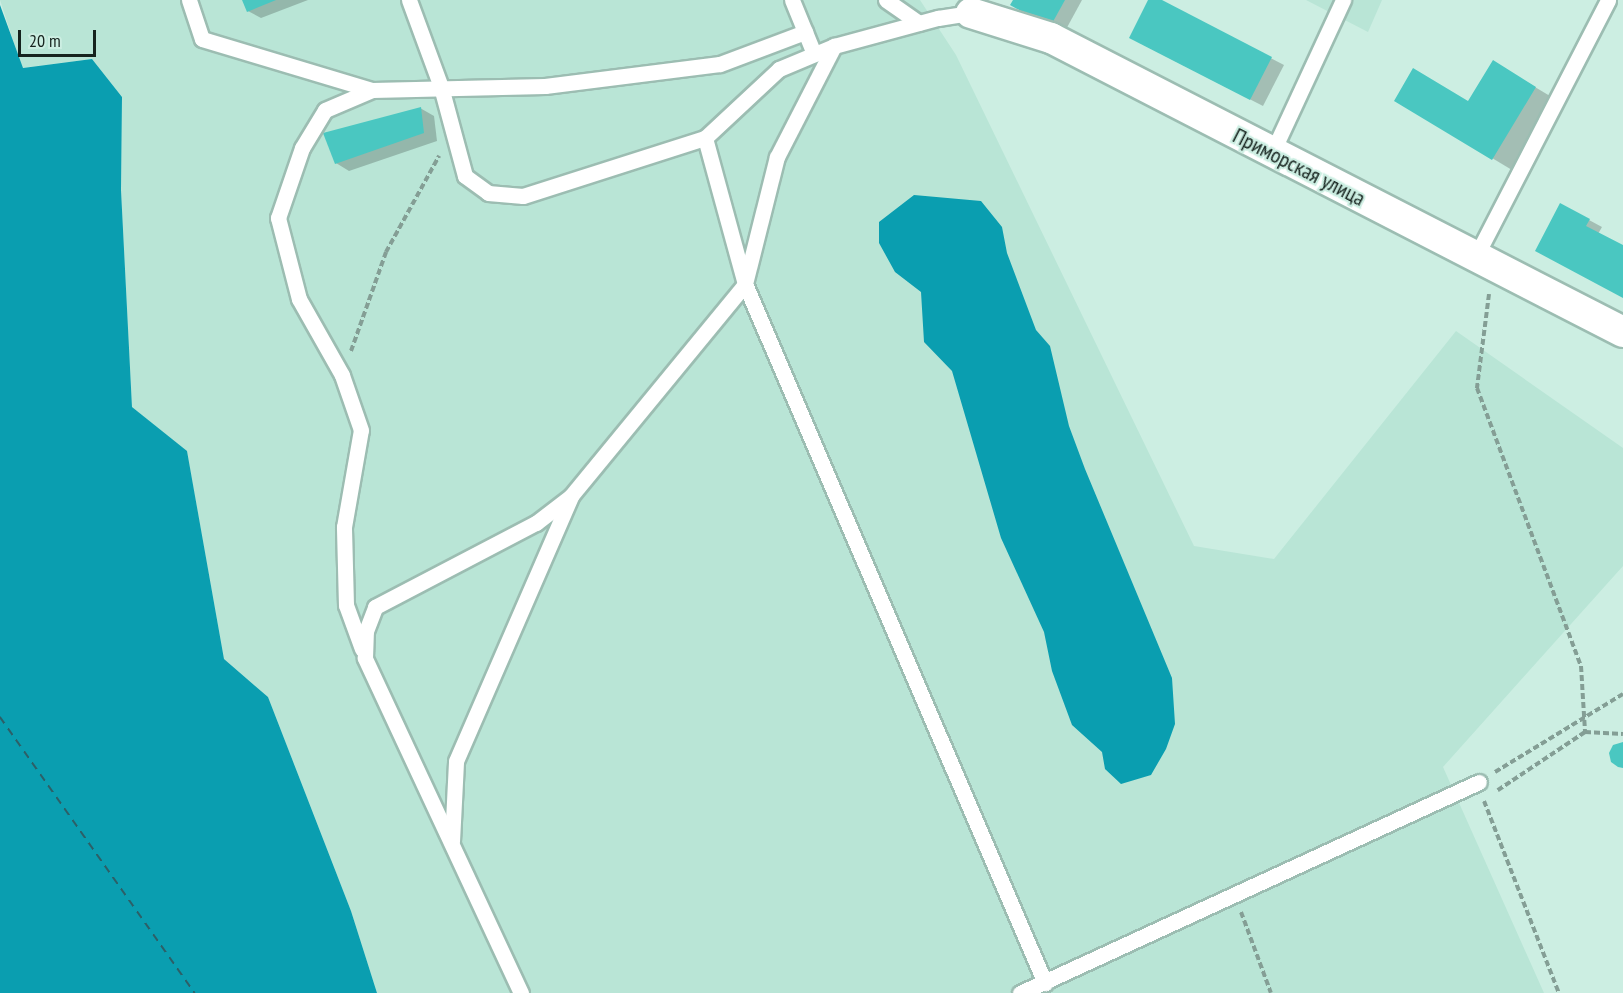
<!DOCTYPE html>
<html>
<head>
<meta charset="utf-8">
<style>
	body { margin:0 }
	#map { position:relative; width:1623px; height:993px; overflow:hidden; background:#cceee2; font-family:"PT Sans Narrow",sans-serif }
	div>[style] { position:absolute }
	.built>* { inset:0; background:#b9e5d6 }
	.water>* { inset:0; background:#0a9eb0 }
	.shadow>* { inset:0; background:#0003 }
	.ferry>* { height:1.5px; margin-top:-0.75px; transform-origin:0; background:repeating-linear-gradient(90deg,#2c5f67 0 8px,transparent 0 14px) }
	.building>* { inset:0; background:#4ac7c1 }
	.path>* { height:4px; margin-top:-2px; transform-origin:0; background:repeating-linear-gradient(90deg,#849e95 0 6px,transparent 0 9px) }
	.roads { filter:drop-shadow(2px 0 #9cbdb2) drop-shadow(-2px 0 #9cbdb2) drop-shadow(0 2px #9cbdb2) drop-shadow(0 -2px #9cbdb2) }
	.lane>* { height:15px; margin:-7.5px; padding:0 7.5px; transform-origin:7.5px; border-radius:7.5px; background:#fff }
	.street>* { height:30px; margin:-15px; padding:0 15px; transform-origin:15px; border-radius:15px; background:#fff }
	span { translate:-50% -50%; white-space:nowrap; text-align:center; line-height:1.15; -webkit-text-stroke:4.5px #cceee2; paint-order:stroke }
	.street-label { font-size:22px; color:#16231e }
	.scale { position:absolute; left:18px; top:30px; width:78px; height:27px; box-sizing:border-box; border:3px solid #16231e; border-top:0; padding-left:8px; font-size:18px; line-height:21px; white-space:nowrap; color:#16231e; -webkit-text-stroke:4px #cceee2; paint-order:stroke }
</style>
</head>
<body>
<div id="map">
	<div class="built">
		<div style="clip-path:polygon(0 0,920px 0,956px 55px,1194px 546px,1274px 559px,1456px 331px,1623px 448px,1623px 566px,1443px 767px,1544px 993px,377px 993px,351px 911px,268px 697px,224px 659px,187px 452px,132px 407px,121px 190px,122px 97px,92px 59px,22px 68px)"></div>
		<div style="clip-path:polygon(1306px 0,1382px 0,1368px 32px)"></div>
	</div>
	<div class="water">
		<div style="clip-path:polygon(0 5px,23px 68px,92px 59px,122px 97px,121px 190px,132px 407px,187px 451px,224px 659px,268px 697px,351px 911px,377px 993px,0 993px)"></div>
		<div style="clip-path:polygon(914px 195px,981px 201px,1002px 227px,1007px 253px,1036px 330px,1050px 346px,1069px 426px,1085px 469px,1172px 678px,1175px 724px,1166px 749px,1151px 775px,1121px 784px,1105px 769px,1102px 752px,1072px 725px,1052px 671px,1044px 632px,1001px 538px,952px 371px,924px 342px,921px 292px,895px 272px,879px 243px,879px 222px)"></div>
	</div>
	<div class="shadow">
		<div style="clip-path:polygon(244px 0,308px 0,261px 18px,248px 11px)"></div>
		<div style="clip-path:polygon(1014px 0,1082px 0,1064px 33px)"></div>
		<div style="clip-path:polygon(1150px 0,1158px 0,1284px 65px,1263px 106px,1144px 45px)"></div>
		<div style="clip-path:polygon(1513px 74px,1555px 99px,1512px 170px,1492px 158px)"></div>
		<div style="clip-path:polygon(420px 108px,434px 116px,437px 141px,349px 171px,336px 163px)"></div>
		<div style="clip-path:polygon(1589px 220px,1602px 227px,1598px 234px,1623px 247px,1623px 297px,1550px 258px)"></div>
	</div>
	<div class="ferry">
		<div style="left:0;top:717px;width:338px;rotate:54.8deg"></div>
	</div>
	<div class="building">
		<div style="clip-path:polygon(242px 0,276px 0,247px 12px)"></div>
		<div style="clip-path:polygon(1013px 0,1065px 0,1050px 27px,1010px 5px)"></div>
		<div style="clip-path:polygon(1148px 0,1162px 0,1272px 57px,1250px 100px,1129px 38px)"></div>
		<div style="clip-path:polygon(1493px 60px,1536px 87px,1492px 160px,1394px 101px,1413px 68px,1468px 101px)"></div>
		<div style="clip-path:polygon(421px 107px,424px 133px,335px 164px,323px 133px)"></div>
		<div style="clip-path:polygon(1560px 203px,1590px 219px,1586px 226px,1623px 245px,1623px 298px,1535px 251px)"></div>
		<div style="clip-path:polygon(1623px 742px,1623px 768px,1618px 767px,1611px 762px,1609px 753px,1613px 745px)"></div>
	</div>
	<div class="path">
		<div style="left:1489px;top:294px;width:95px;rotate:97.3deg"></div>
		<div style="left:1477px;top:388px;width:297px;rotate:69.5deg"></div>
		<div style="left:1581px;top:666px;width:66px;rotate:86.5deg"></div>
		<div style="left:1585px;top:732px;width:105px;rotate:146.3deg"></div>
		<div style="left:351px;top:351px;width:105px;rotate:-70.5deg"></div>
		<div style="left:386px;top:252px;width:110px;rotate:-61.1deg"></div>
		<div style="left:1585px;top:732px;width:38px;rotate:3deg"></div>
		<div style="left:1495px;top:772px;width:150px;rotate:-31.4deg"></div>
		<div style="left:1484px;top:801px;width:206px;rotate:68.7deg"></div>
		<div style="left:1241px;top:912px;width:86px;rotate:69.7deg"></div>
	</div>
	<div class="roads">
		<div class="lane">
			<div style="left:189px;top:0;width:41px;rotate:71.6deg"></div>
			<div style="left:202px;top:39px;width:177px;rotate:16.7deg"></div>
			<div style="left:409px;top:0;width:93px;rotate:69.8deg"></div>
			<div style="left:441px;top:87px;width:92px;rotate:74.9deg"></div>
			<div style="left:465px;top:176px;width:29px;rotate:36deg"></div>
			<div style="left:488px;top:193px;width:35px;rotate:5deg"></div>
			<div style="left:523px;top:196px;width:191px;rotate:-17.7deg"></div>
			<div style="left:705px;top:138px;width:101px;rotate:-43deg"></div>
			<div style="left:779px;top:69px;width:60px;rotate:-22.7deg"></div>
			<div style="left:834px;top:46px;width:108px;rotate:-15.1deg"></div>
			<div style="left:938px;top:18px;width:33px;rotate:-9deg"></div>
			<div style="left:792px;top:0;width:58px;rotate:67.8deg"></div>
			<div style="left:886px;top:0;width:40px;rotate:34.9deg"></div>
			<div style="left:705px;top:138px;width:151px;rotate:74.7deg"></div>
			<div style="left:745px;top:284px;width:761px;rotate:66.77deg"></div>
			<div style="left:1272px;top:153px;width:169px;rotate:-65.1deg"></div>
			<div style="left:1475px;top:258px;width:290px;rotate:-62.7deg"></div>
			<div style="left:362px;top:649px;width:47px;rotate:-110deg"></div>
			<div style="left:346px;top:605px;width:78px;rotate:-91.5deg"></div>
			<div style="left:344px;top:527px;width:98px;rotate:-80.1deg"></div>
			<div style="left:361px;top:430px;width:58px;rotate:-109.1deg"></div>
			<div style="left:342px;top:375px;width:87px;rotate:-119.5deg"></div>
			<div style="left:299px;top:299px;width:84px;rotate:-104.5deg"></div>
			<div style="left:278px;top:218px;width:74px;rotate:-71.1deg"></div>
			<div style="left:302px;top:148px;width:44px;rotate:-58.8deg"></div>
			<div style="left:325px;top:110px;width:51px;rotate:-23.1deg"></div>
			<div style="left:372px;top:90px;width:173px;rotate:-1.3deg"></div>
			<div style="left:545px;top:86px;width:176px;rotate:-7.2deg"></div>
			<div style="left:720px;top:64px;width:91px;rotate:-20.6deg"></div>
			<div style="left:452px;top:841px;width:80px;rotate:-87.1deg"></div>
			<div style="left:456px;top:761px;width:289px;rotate:-66.5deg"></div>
			<div style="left:521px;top:993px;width:370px;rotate:-115deg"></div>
			<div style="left:365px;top:658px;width:27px;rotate:-88deg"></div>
			<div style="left:366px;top:631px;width:26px;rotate:-69deg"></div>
			<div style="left:375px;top:607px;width:182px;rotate:-27.6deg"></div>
			<div style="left:536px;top:523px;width:44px;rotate:-37.6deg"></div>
			<div style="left:571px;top:496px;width:274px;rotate:-50.6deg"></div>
			<div style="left:745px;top:284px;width:131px;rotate:-75.9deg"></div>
			<div style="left:777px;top:157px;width:125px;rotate:-62.8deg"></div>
			<div style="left:1020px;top:993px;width:505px;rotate:-24.69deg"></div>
		</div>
		<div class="street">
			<div style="left:971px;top:13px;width:84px;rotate:17.4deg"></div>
			<div style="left:1051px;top:38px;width:643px;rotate:27.2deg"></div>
		</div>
	</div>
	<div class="street-label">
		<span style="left:1299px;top:167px;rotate:27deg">Приморская улица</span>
	</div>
	<div class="scale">20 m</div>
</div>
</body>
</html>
